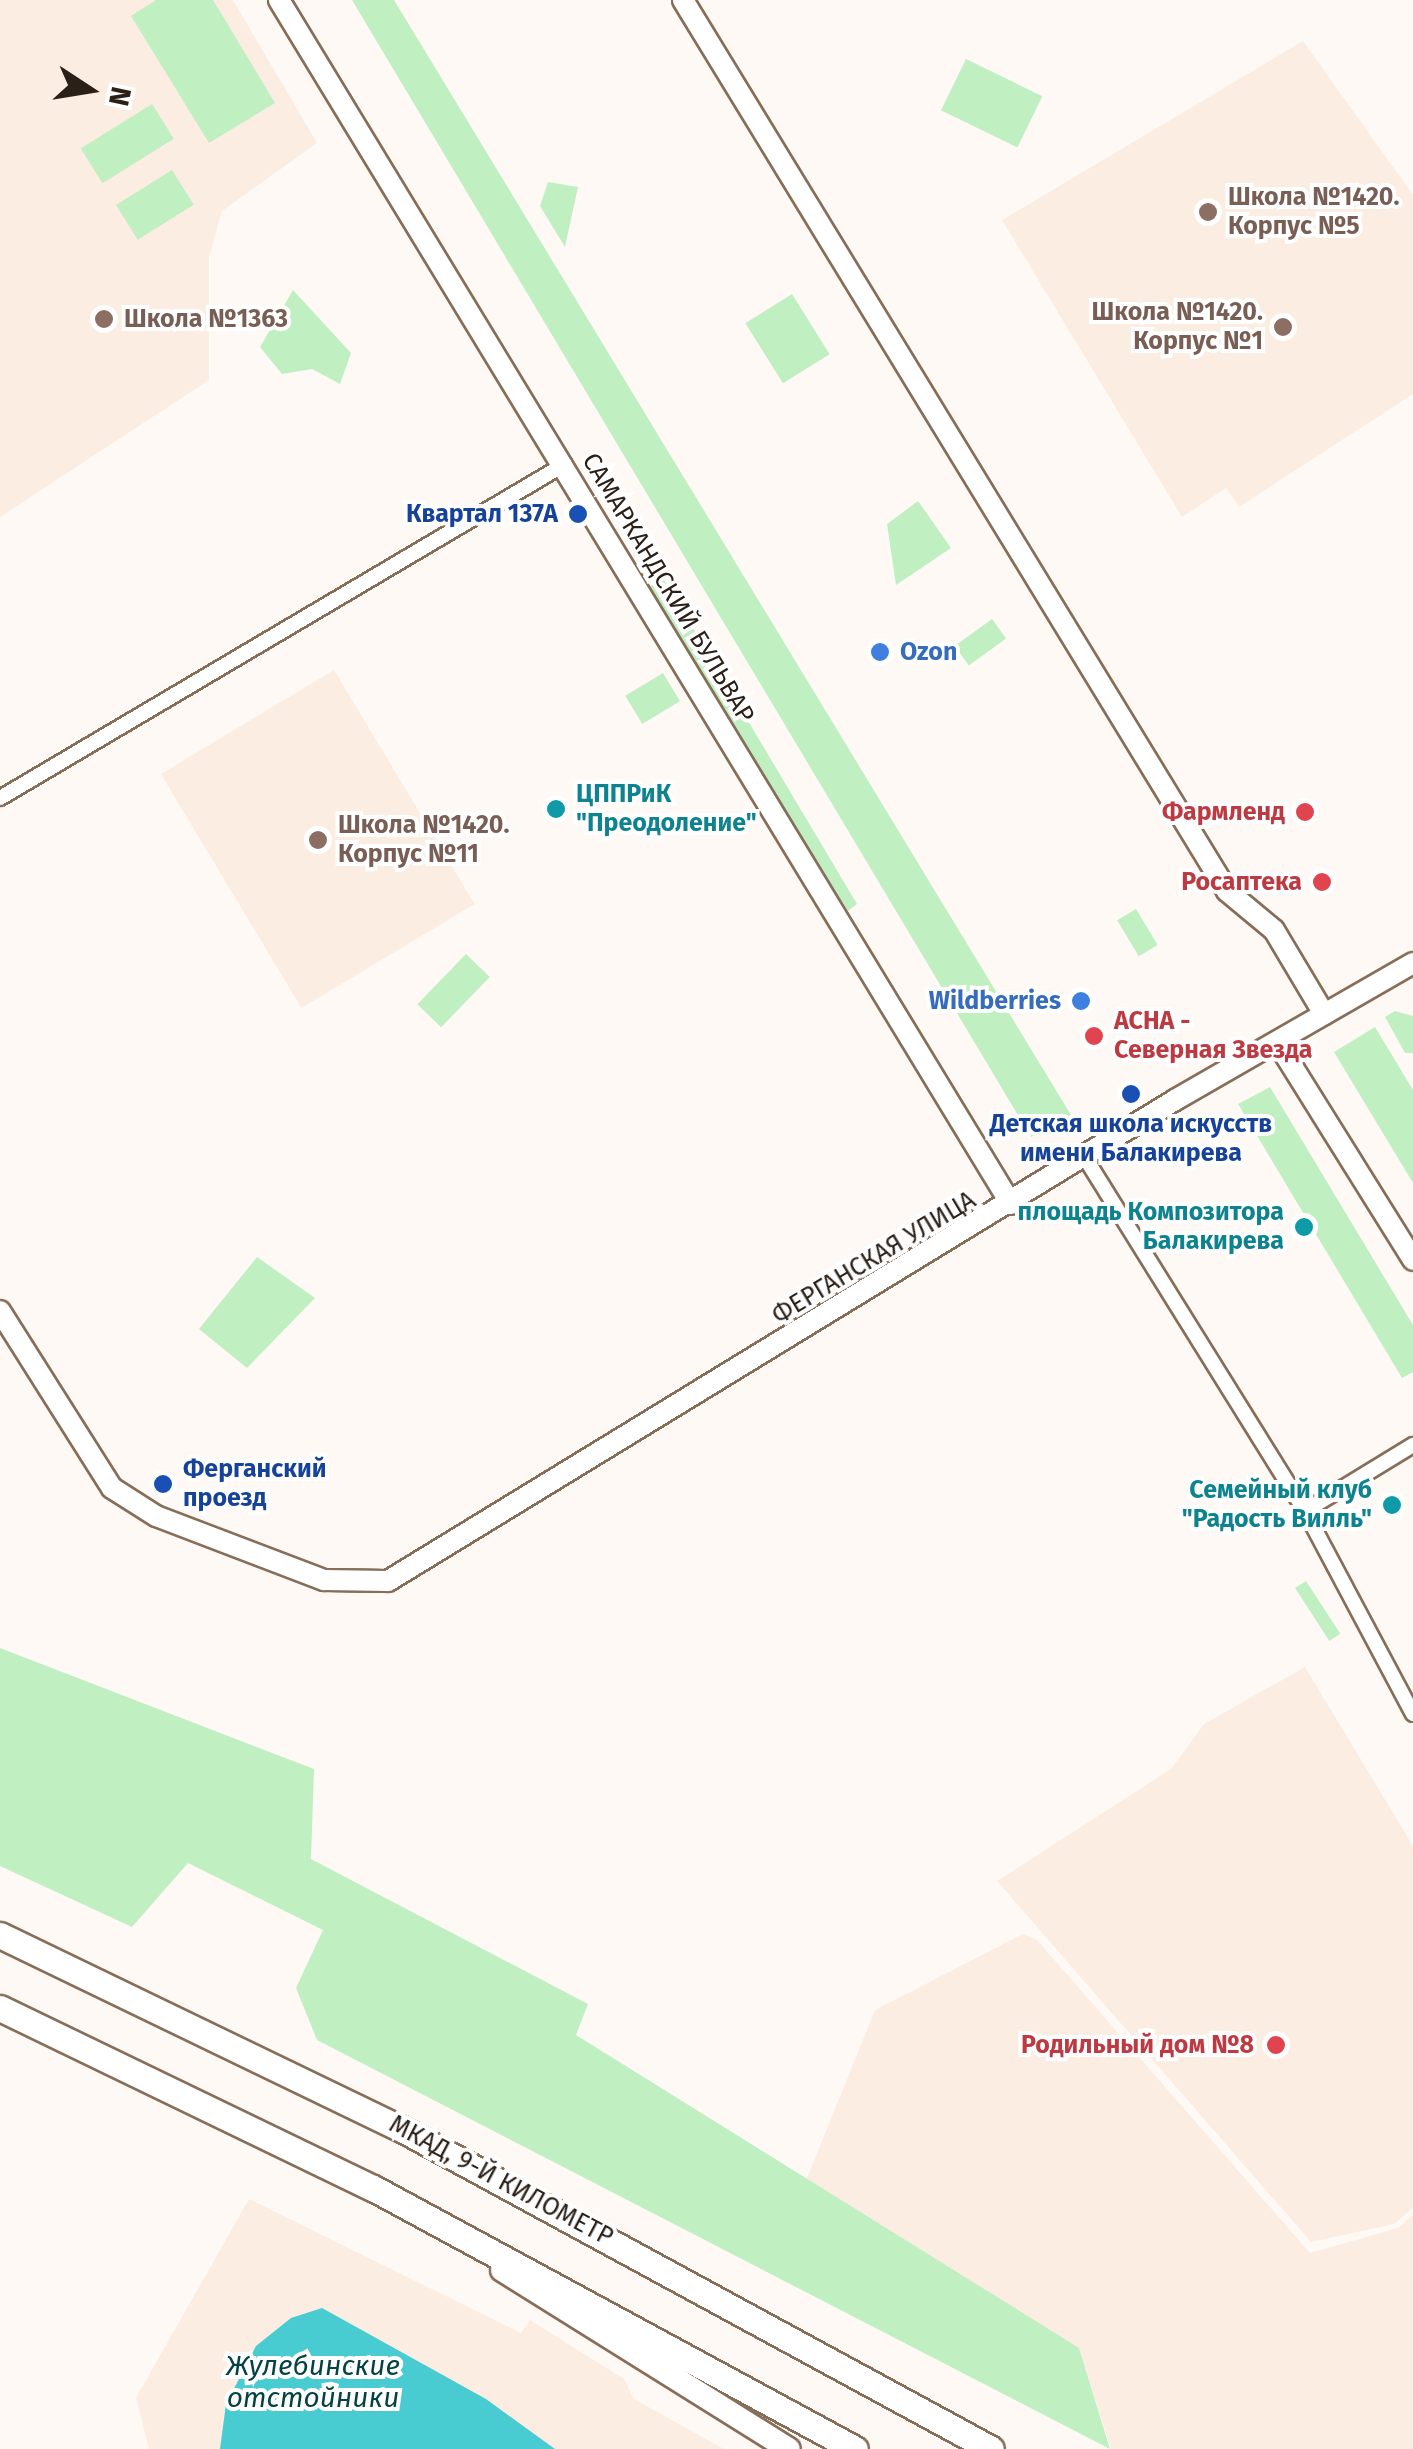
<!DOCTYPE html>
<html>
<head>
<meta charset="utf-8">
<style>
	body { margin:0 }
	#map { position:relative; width:1413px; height:2449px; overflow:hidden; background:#fff9f5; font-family:"Fira Sans",sans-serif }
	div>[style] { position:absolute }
	.built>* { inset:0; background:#fbede2; transform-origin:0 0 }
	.green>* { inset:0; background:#c0efc2; transform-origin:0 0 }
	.water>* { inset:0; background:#49ccd1 }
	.roads { filter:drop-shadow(2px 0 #876e59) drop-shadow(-2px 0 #876e59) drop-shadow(0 2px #876e59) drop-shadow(0 -2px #876e59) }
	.street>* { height:14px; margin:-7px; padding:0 7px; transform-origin:7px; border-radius:7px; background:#fff }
	.secondary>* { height:20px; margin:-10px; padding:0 10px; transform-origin:10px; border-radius:10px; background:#fff }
	.primary>* { height:22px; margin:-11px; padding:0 11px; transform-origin:11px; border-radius:11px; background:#fff }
	.highway>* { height:25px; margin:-12.5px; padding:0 12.5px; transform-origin:12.5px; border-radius:12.5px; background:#fff }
	.dots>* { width:28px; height:28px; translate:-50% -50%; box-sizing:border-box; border:5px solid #fff; border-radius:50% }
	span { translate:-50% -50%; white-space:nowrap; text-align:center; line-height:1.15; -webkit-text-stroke:8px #fff; paint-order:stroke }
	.education-label { font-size:25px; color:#785e54; font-weight:700 }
	.left { translate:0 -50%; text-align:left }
	.right { translate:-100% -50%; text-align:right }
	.transit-label { font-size:25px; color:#164399; font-weight:700 }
	.street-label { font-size:25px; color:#2b2018 }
	.shop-label { font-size:25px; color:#366cbe; font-weight:700 }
	.culture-label { font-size:25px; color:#0d838f; font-weight:700 }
	.health-label { font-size:25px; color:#be3a42; font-weight:700 }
	.water-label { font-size:28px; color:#044244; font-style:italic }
	.north { position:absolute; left:40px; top:40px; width:100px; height:100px; -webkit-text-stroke:8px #fff; paint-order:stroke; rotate:102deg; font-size:28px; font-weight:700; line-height:40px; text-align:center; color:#2b2018 }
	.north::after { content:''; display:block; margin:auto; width:35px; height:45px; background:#2b2018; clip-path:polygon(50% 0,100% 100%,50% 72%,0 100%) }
</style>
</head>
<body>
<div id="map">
	<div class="built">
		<div style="clip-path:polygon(0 0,233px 0,317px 143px,222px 211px,209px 257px,209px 380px,0 517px)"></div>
		<div style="clip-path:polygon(1303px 41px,1413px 195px,1413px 394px,1239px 507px,1226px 488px,1182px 517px,1002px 220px)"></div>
		<div style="left:334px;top:670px;width:273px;height:202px;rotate:59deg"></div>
		<div style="clip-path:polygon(1305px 1667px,1413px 1846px,1413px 2208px,1394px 2224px,1311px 2242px,997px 1881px,1171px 1769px,1204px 1724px)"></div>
		<div style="clip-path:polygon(1023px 1934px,1037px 1940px,1310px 2253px,1398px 2228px,1413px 2215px,1413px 2449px,1111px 2449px,1079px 2348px,805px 2183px,875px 2010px)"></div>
		<div style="clip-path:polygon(249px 2199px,521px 2333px,530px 2320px,624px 2379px,634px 2399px,724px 2449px,149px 2449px,136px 2398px)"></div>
	</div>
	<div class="green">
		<div style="clip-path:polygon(156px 0,213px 0,275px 103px,209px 143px,131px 16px)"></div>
		<div style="clip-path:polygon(352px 0,394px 0,1071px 1115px,1031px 1137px)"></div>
		<div style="left:966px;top:59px;width:85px;height:57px;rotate:26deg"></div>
		<div style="left:152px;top:104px;width:41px;height:84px;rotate:58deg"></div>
		<div style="left:172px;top:170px;width:41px;height:66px;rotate:58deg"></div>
		<div style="clip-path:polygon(548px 182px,578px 187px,565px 247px,540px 206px)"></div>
		<div style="clip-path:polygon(293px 290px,351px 353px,340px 384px,312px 369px,282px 374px,260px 347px)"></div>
		<div style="left:792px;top:294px;width:71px;height:55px;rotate:58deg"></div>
		<div style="clip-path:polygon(918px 501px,951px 548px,896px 585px,887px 524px)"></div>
		<div style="clip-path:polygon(663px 578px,857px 904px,848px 911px,643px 591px)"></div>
		<div style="left:992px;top:619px;width:24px;height:46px;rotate:54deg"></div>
		<div style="left:663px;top:673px;width:33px;height:44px;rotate:59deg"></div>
		<div style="left:1136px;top:909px;width:42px;height:22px;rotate:59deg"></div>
		<div style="left:466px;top:954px;width:33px;height:70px;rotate:44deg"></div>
		<div style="clip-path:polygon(1395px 1011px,1413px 1016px,1413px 1053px,1405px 1053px,1385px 1017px)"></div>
		<div style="clip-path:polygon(1375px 1027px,1413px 1090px,1413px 1183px,1334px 1052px)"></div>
		<div style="clip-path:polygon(1270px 1087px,1413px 1325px,1413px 1372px,1402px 1378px,1238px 1104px)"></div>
		<div style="clip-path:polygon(257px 1257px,315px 1298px,247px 1368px,199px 1329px)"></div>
		<div style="left:1306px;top:1581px;width:63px;height:13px;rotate:57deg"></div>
		<div style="clip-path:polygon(0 1648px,314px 1769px,311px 1859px,588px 2004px,576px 2035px,1079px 2348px,1110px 2449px,317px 2040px,296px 1988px,323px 1930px,188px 1863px,132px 1927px,0 1866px)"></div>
	</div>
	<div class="water">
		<div style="clip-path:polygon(322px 2308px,486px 2399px,555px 2449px,220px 2449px,226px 2404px,256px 2346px,291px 2318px)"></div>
	</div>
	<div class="roads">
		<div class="street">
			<div style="left:0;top:798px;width:656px;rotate:-30.59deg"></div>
			<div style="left:1084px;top:1156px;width:418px;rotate:58.1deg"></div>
			<div style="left:1305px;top:1511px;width:230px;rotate:62deg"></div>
			<div style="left:1305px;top:1511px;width:127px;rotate:-31.4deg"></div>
		</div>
		<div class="secondary">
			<div style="left:279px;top:0;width:1409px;rotate:58.7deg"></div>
			<div style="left:683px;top:0;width:1044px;rotate:58.59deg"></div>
			<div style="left:1227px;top:891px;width:61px;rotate:39.7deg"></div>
			<div style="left:1274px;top:930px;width:98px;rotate:59.2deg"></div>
			<div style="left:1277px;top:1042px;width:257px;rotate:58deg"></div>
			<div style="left:0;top:1311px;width:209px;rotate:57.7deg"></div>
			<div style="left:112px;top:1488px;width:52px;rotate:32.5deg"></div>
			<div style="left:156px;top:1516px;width:180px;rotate:20.9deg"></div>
			<div style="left:324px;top:1580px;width:64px;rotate:0.9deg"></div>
			<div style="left:388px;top:1581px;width:922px;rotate:-31.43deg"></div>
			<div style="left:1175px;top:1100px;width:275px;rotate:-29.9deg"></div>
		</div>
		<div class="primary">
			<div style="left:502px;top:2270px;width:338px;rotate:32deg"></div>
		</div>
		<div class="highway">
			<div style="left:0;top:1935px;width:446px;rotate:25.8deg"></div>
			<div style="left:402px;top:2129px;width:670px;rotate:28.51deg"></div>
			<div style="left:0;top:2008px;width:414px;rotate:25.8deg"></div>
			<div style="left:373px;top:2188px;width:548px;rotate:28.44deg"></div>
		</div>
	</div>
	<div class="dots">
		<div style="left:1208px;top:212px;background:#8d6e63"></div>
		<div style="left:104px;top:319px;background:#8d6e63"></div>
		<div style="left:1283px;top:327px;background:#8d6e63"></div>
		<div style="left:578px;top:514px;background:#1a4fb4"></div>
		<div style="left:880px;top:652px;background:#3f7fe0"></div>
		<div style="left:556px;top:809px;background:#0f9aa8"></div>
		<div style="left:1305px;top:812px;background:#e0444e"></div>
		<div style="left:318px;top:840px;background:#8d6e63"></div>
		<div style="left:1322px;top:882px;background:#e0444e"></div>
		<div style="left:1081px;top:1001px;background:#3f7fe0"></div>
		<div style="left:1094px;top:1036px;background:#e0444e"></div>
		<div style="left:1131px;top:1094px;background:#1a4fb4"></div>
		<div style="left:1304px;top:1227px;background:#0f9aa8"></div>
		<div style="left:163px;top:1484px;background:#1a4fb4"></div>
		<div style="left:1392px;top:1505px;background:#0f9aa8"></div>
		<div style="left:1276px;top:2045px;background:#e0444e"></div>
	</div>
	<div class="education-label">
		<span class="left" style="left:1228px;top:212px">Школа №1420.<br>Корпус №5</span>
		<span class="right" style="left:1263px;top:327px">Школа №1420.<br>Корпус №1</span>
		<span class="left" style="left:124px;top:319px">Школа №1363</span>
		<span class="left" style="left:338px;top:840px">Школа №1420.<br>Корпус №11</span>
	</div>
	<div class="transit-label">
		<span class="right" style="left:558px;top:514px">Квартал 137А</span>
		<span style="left:1131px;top:1139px">Детская школа искусств<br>имени Балакирева</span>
		<span class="left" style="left:183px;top:1484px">Ферганский<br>проезд</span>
	</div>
	<div class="street-label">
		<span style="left:668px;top:588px;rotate:59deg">САМАРКАНДСКИЙ БУЛЬВАР</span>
		<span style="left:874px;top:1258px;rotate:-31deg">ФЕРГАНСКАЯ УЛИЦА</span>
		<span style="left:501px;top:2181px;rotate:28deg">МКАД, 9-Й КИЛОМЕТР</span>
	</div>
	<div class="shop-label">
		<span class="left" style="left:900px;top:652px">Ozon</span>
		<span class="right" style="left:1061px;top:1001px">Wildberries</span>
	</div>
	<div class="culture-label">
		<span class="left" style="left:576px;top:809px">ЦППРиК<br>"Преодоление"</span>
		<span class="right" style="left:1284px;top:1227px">площадь Композитора<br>Балакирева</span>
		<span class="right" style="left:1372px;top:1505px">Семейный клуб<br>"Радость Вилль"</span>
	</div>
	<div class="health-label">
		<span class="right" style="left:1285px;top:812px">Фармленд</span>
		<span class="right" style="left:1302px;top:882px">Росаптека</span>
		<span class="left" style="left:1114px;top:1036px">АСНА -<br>Северная Звезда</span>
		<span class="right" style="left:1254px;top:2045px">Родильный дом №8</span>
	</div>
	<div class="water-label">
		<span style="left:313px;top:2382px">Жулебинские<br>отстойники</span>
	</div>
	<div class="north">N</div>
</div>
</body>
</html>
